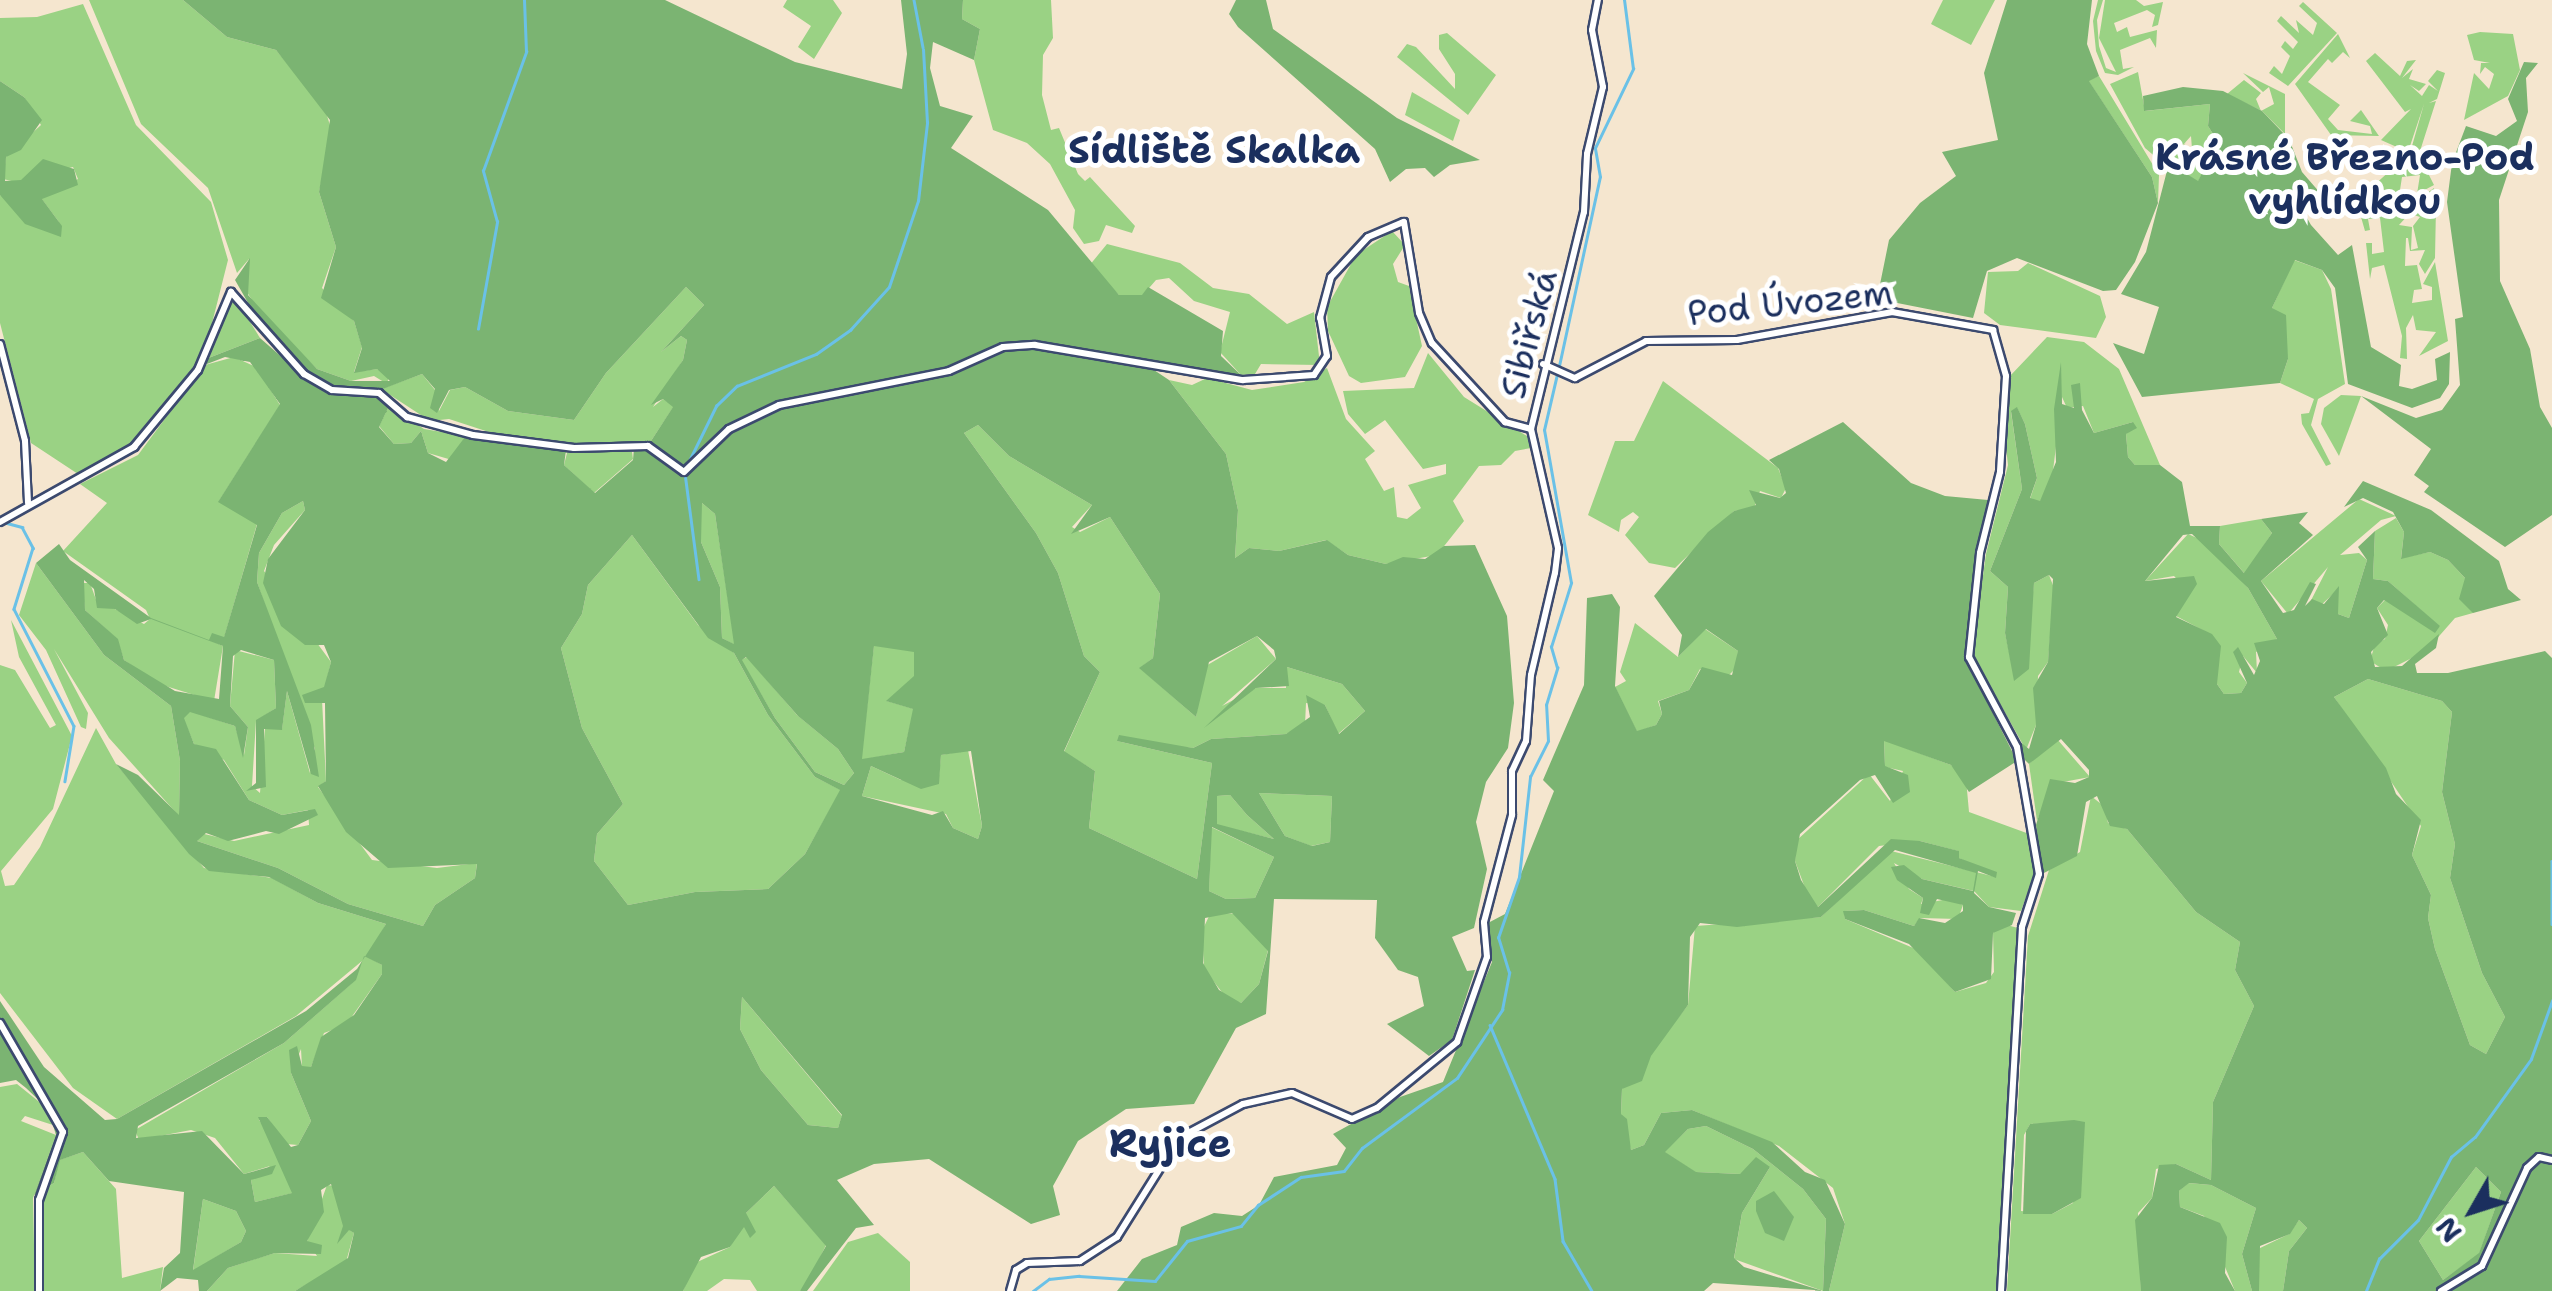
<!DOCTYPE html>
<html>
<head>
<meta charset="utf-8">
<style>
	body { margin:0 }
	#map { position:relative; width:2552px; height:1291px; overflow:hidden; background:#f5e6cf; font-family:"Shantell Sans",sans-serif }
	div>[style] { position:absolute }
	.green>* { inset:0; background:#9ad284 }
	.forest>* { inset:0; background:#7bb472 }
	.stream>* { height:2.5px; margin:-1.25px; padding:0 1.25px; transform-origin:1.25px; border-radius:1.25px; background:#6ac1e7 }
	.roads { filter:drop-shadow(2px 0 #3c4a6f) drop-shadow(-2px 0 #3c4a6f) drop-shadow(0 2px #3c4a6f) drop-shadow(0 -2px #3c4a6f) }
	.minor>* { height:6px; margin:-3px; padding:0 3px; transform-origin:3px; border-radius:3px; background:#fff }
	span { translate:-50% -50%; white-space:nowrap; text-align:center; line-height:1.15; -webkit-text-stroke:10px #fff; paint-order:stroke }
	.street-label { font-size:35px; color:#1b2f5e }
	.neighbourhood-label { font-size:38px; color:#1b2f5e; font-weight:700 }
	.quarter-label { font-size:40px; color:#1b2f5e; font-weight:700 }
	.north { position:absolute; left:2422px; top:1161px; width:100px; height:100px; -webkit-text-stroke:8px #fff; paint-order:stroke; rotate:231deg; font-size:28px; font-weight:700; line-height:40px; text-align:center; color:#1b2f5e }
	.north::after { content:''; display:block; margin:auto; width:35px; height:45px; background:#1b2f5e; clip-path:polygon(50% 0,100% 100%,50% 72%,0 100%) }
</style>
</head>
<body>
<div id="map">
	<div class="green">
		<div style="clip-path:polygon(89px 0,183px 0,227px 37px,276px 50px,325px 109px,332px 132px,319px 192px,336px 247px,322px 288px,354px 321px,362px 347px,354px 372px,377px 369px,389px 376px,387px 384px,374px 376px,351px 381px,317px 369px,266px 320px,246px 291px,249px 259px,237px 273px,208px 188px,141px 124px)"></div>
		<div style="clip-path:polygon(787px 0,833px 0,842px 13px,814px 59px,798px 47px,811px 26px,783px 7px)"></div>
		<div style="clip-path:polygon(963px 0,1051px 0,1053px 38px,1043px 55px,1042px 95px,1051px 130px,1059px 128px,1078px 174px,1085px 181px,1090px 177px,1135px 226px,1132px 233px,1106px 225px,1099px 241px,1084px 244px,1073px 228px,1075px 210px,1050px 164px,1027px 143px,993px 130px,974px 60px,980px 29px,962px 19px)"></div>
		<div style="clip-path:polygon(1943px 0,1995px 0,1971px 45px,1931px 24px)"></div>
		<div style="clip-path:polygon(2098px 0,2103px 0,2097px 20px,2099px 46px,2106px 68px,2116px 72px,2099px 38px,2105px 0,2136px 0,2144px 6px,2163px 2px,2158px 25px,2152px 27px,2155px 15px,2147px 10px,2114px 23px,2117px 32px,2127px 27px,2130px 37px,2157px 30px,2156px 48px,2150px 38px,2120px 50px,2123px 69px,2134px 67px,2118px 75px,2105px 73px,2096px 51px,2093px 21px)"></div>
		<div style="clip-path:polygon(2303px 2px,2337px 33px,2288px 86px,2269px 73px,2274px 66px,2282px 74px,2290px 56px,2281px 47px,2285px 41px,2293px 49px,2298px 42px,2277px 21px,2281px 16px,2299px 33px,2296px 20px,2313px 35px,2317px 23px,2299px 6px)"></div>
		<div style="clip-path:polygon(83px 4px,136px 125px,211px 202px,228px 260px,207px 343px,188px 379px,125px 450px,78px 474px,31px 443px,0 323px,0 195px,59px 222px,41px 198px,78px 179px,73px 167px,16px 182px,3px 179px,6px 157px,41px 125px,24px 97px,0 81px,0 18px,37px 17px)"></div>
		<div style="clip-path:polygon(2480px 32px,2513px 34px,2520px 70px,2508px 96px,2464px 120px,2474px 73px,2489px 89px,2494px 74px,2485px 67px,2480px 74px,2481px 63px,2490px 63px,2474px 60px,2467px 35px)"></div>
		<div style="clip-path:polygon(1447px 33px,1496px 75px,1468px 115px,1397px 57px,1407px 44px,1416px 47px,1455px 89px,1455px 74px,1439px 49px,1439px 35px)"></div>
		<div style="clip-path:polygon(2338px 34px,2350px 58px,2343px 52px,2332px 63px,2328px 59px,2308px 82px,2340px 105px,2328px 119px,2338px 130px,2372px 134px,2370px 126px,2350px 121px,2361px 110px,2379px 136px,2331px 135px,2295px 84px)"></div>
		<div style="clip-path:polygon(2375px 53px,2400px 76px,2407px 61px,2416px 60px,2402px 78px,2413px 69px,2409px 79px,2426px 84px,2419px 91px,2410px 85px,2422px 96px,2429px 85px,2438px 91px,2428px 81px,2437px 70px,2445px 73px,2437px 99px,2429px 103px,2436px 101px,2421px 148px,2424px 162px,2410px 153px,2424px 104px,2408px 152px,2381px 140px,2411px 109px,2405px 112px,2366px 61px)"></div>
		<div style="clip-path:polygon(2138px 72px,2145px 111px,2210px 104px,2208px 126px,2218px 142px,2198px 182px,2169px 163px,2186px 142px,2178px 155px,2184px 159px,2192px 149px,2191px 136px,2165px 165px,2145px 148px,2110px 84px)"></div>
		<div style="clip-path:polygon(2243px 73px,2285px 94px,2285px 134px,2262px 111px,2227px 94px,2244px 80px,2261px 93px,2256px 99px,2261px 111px,2274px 104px,2269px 87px,2263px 92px)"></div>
		<div style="clip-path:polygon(2099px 76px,2159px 175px,2158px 203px,2152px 177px,2088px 80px)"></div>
		<div style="clip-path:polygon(1412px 92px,1460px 120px,1453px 141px,1405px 115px)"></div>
		<div style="clip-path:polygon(2409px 154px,2426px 169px,2415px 172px,2427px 171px,2434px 185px,2417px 194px,2420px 175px,2402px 177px,2400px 190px,2413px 192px,2406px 201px,2409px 214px,2399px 225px,2412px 227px,2411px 250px,2418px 248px,2413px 226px,2420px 217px,2411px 214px,2412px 204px,2434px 188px,2436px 207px,2435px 258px,2425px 274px,2419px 264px,2425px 250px,2410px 251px,2408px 238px,2406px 238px,2405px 266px,2417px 265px,2422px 289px,2414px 290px,2412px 303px,2432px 300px,2432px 287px,2423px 284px,2435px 262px,2448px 341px,2419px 356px,2436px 332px,2416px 330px,2413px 315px,2406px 328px,2407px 359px,2400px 358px,2402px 336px,2384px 265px,2372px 268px,2370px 279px,2366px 243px,2372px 243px,2372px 254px,2384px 252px,2380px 218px,2368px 219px,2370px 230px,2365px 231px,2361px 217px,2379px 213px,2373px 186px)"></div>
		<div style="clip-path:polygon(1392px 231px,1405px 245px,1393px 264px,1398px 282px,1409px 286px,1422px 346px,1405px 377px,1361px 383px,1349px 376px,1328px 331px,1327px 307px,1356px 255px)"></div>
		<div style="clip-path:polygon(1107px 244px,1180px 263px,1213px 288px,1249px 294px,1287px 324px,1314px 312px,1320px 365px,1261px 364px,1255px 374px,1241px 375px,1220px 352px,1230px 312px,1194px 301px,1169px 278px,1156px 280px,1143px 295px,1119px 295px,1089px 266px)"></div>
		<div style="clip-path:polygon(2294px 260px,2322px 270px,2331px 289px,2345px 384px,2318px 399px,2311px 425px,2331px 464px,2326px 466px,2302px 424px,2301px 414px,2309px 413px,2314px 399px,2280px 383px,2288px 359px,2272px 308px)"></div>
		<div style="clip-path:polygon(2028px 263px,2100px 296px,2106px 317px,2096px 338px,2000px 325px,1984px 313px,1988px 272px,2018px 271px)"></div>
		<div style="clip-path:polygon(686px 287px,704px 305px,661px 352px,681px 336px,687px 340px,683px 360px,653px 407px,663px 399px,674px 406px,651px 441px,582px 444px,495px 434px,449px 419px,430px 421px,381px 389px,422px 374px,435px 390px,439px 411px,450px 390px,465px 387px,508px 411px,574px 420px,606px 373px)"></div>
		<div style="clip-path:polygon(234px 296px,260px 338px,206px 359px,224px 306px)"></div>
		<div style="clip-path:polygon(2047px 337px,2084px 342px,2119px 369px,2160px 465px,2135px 465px,2128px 457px,2126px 434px,2133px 422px,2094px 433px,2083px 406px,2067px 408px,2062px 397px,2052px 479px,2040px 502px,2030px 499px,2037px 478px,2025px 424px,2017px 408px,2011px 412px,2022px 489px,1990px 571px,2008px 587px,2005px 633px,2015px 679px,2028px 638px,2034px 583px,2049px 575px,2054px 588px,2048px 662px,2038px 676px,2036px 725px,2026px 750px,1972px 654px,1986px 554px,2008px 465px,2002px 412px,2010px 376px)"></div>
		<div style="clip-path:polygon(1428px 353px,1464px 397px,1527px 436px,1531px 448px,1515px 451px,1501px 465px,1479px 466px,1453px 501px,1464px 521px,1437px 555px,1386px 564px,1348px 555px,1326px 540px,1279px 551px,1249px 548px,1235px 558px,1238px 510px,1226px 454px,1169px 380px,1192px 385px,1207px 378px,1252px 390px,1304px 382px,1327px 368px,1346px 419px,1375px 451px,1365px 459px,1384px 491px,1394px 487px,1397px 517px,1407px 519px,1421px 508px,1408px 485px,1446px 474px,1446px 464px,1423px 469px,1385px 420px,1365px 434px,1348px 414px,1343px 391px,1414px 388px)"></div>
		<div style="clip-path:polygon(234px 357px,256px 367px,280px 405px,219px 501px,257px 524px,224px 638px,210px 640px,223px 646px,214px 701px,159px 684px,124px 660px,117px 639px,85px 610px,82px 583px,90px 583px,99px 608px,107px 605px,144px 624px,150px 619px,146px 610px,63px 551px,107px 503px,80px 484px,138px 455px,205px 365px)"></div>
		<div style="clip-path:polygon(1663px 381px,1778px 468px,1786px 488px,1781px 498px,1760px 491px,1754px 508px,1734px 511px,1675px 568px,1649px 563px,1625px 535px,1639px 517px,1633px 512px,1621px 520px,1619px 532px,1588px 515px,1615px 441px,1634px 441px)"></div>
		<div style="clip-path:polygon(2341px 395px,2361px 396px,2339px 456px,2321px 424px,2324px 408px)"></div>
		<div style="clip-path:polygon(389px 406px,424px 429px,466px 436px,452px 460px,428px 453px,421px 431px,411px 443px,394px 444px,379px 426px)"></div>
		<div style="clip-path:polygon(978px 425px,1009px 456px,1092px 505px,1072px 527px,1080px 532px,1110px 517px,1160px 594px,1153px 658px,1140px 668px,1196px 717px,1204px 667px,1257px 636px,1276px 659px,1222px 706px,1256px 688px,1286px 688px,1287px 667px,1342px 684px,1365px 711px,1338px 734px,1325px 705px,1306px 703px,1305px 725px,1286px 734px,1211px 739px,1193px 748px,1117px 741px,1212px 763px,1197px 879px,1089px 828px,1095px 771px,1064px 752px,1100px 672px,1084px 656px,1058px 573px,1036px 533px,964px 433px)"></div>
		<div style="clip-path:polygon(568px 449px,632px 452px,633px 459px,594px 493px,564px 465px)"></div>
		<div style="clip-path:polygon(2359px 499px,2396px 516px,2381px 520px,2340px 555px,2359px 553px,2367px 560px,2349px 618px,2338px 614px,2334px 593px,2304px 621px,2323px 650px,2324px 684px,2307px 667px,2298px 626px,2328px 567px,2288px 614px,2261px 581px)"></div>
		<div style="clip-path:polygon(303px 501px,305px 510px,274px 545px,264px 571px,331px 662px,322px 699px,326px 781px,318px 787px,372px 860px,437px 868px,477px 863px,475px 878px,435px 905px,423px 926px,348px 904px,278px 868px,197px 841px,200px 833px,234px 841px,309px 825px,308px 810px,282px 815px,249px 800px,224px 760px,194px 744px,183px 718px,190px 711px,235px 726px,244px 755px,248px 727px,230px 706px,235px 650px,274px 660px,276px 708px,256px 721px,252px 786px,260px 793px,265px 729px,282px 729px,287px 691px,310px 773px,315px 749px,257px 582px,259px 553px,282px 513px)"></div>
		<div style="clip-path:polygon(702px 503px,715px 514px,735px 645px,722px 638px,720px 587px,701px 542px,697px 506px)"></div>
		<div style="clip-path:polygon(2396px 518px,2404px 532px,2401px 558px,2430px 552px,2448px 560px,2465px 578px,2473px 613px,2455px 618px,2426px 651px,2386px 671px,2370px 661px,2375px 644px,2385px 639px,2388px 625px,2377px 608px,2385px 600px,2440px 627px,2388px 581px,2373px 579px,2375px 531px)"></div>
		<div style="clip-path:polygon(2261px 519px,2272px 533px,2245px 574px,2219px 544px,2220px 526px)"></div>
		<div style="clip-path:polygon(2188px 534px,2206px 542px,2248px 588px,2277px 639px,2256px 652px,2257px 673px,2243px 656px,2239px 672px,2247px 683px,2241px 693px,2224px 694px,2217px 684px,2212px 635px,2176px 616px,2188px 591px,2174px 576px,2145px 581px)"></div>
		<div style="clip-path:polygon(632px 535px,698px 625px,734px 653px,768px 715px,815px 777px,841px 790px,805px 854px,768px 889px,695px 892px,628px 905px,594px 861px,597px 834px,623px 804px,582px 728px,561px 648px,582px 614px,588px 585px)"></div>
		<div style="clip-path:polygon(36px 563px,104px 655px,171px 706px,180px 761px,179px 816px,109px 738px,54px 649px,88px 713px,86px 729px,81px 727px,46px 650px,19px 615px)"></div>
		<div style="clip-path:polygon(11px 620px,72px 736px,53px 809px,1px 871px,5px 886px,14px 885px,40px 847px,96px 728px,116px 764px,204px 868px,272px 878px,318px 903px,386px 924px,368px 957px,382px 965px,382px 974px,346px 1025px,324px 1033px,311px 1067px,302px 1067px,301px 1049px,291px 1073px,311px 1121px,298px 1145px,286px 1144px,267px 1117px,259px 1120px,272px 1137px,293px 1193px,255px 1202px,251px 1180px,270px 1166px,244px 1174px,215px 1138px,191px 1130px,139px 1140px,135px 1130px,284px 1043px,351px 984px,362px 961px,296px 1016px,117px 1119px,73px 1088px,0 993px,0 665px,15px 670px,50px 728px,56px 725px,19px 657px)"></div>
		<div style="clip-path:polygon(1635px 623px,1678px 657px,1705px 629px,1738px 651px,1737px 667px,1726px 678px,1700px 669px,1689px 690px,1658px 701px,1662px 714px,1656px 725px,1637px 732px,1615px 687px,1626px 681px,1620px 672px)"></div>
		<div style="clip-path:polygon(874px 645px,914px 651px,915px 676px,887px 701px,914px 709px,904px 752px,861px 760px)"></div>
		<div style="clip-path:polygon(747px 657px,797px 715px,838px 749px,854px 773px,844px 785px,815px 772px,775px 718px,741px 660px)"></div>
		<div style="clip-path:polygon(2368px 679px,2442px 701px,2452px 712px,2442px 792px,2455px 844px,2450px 878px,2482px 973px,2505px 1017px,2486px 1054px,2470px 1045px,2435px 949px,2428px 918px,2431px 895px,2412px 855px,2421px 826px,2334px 697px)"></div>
		<div style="clip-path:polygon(2057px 739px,2090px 777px,2052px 784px,2037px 821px,2029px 764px)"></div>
		<div style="clip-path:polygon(1884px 740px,1951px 765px,1966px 779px,1969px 812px,2032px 835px,2036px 869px,2021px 911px,1989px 907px,1974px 891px,1922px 879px,1894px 863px,1909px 889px,1923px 898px,1921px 904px,1948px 899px,1963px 905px,1958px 919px,1920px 918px,1914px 926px,1864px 910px,1844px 911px,1845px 919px,1918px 950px,1955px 992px,1986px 983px,1994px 972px,1993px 933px,2003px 924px,2018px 928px,1996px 1291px,1829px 1291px,1845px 1224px,1833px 1188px,1779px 1146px,1692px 1110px,1661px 1113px,1644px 1145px,1631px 1150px,1621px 1114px,1622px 1089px,1688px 1005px,1695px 926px,1821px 917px,1891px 851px,1996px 877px,1959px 858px,1958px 851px,1920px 841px,1879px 846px,1818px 907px,1811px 904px,1795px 861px,1796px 841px,1869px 774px,1890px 801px,1903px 771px,1885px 767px)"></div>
		<div style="clip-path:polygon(968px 750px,982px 826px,978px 839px,953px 828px,946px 814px,862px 796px,871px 766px,901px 780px,939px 776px,941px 755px)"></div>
		<div style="clip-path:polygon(1259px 793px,1332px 796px,1330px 842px,1311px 846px,1285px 836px)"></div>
		<div style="clip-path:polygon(1230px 795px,1247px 815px,1274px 839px,1217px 825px,1217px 796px)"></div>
		<div style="clip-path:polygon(evenodd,2091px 796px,2105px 807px,2108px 823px,2127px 829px,2196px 912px,2240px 942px,2235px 970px,2254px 1006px,2213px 1102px,2211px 1180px,2176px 1164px,2156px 1169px,2152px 1198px,2138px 1213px,2141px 1291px,2007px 1291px,2028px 936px,2049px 870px,2080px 852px,2091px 796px,2084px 1122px,2073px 1203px,2052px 1214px,2021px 1211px,2024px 1135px,2030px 1124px,2084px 1122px)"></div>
		<div style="clip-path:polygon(1211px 827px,1274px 857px,1255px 898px,1226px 899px,1209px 891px)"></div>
		<div style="clip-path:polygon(1211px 912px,1239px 914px,1268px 950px,1259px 984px,1241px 1003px,1228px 1000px,1204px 969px,1202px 931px)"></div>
		<div style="clip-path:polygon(742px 997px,842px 1116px,838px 1128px,808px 1125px,761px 1070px,740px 1029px)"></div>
		<div style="clip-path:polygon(17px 1084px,48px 1109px,53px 1125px,25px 1116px,21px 1121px,56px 1135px,33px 1198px,35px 1291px,0 1291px,0 1087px)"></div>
		<div style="clip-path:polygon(1706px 1126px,1753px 1149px,1803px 1189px,1826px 1219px,1823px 1291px,1734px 1259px,1742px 1213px,1770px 1167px,1740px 1174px,1695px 1172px,1664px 1152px,1688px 1129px)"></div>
		<div style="clip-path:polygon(83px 1152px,116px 1189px,122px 1278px,163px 1267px,160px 1291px,42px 1291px,44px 1189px,54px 1183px,59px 1160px)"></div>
		<div style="clip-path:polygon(2476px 1167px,2501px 1192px,2479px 1254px,2443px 1280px,2419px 1241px)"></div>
		<div style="clip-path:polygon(2188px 1183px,2211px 1185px,2256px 1208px,2242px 1254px,2252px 1291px,2235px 1291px,2204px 1216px,2180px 1207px,2179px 1191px)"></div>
		<div style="clip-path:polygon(327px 1185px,335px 1186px,344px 1226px,354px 1233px,346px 1262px,295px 1291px,207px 1291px,228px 1268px,255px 1259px,275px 1253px,317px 1256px,307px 1241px)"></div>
		<div style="clip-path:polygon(774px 1186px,826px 1245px,807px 1284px,800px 1291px,757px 1291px,750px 1280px,724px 1279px,707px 1291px,683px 1291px,695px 1263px,730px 1247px,746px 1213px)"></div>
		<div style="clip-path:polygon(203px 1199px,236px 1211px,246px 1231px,241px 1242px,193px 1271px)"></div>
		<div style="clip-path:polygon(2299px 1220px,2307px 1228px,2289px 1251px,2283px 1291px,2259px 1291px,2258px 1249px,2289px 1234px)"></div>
		<div style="clip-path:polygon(878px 1233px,910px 1262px,910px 1291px,813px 1291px,848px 1242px)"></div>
	</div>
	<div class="forest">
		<div style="clip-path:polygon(183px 0,665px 0,795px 62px,902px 89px,907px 54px,901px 0,963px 0,962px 19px,980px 29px,974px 60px,933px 42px,930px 68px,940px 106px,973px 116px,951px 148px,1048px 210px,1119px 295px,1142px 295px,1148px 287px,1223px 331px,1221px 356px,1243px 377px,1035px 342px,1003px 344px,948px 368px,778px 403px,727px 426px,684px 469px,649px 443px,620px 441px,651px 441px,673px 407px,663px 399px,651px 405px,683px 360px,687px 340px,681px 336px,661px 352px,704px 305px,686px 287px,606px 373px,574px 420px,508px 411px,465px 387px,449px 390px,437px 413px,430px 408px,435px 389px,422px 374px,380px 390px,333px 387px,306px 372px,263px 329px,235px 280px,250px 258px,248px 295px,317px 369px,351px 381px,390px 381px,377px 369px,354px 373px,362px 348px,354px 321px,321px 298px,336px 247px,319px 192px,330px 120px,276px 50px,227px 37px)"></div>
		<div style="clip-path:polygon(1236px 0,1266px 0,1273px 29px,1397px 118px,1480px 160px,1450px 165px,1434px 177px,1425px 168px,1406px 169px,1390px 182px,1375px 149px,1238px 27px,1229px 14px)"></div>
		<div style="clip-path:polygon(2007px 0,2092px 0,2087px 44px,2099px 76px,2089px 81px,2152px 177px,2158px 203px,2135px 262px,2116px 290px,2103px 291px,2017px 258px,1987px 271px,1973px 318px,1877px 299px,1889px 240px,1920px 203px,1956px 176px,1942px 152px,1998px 140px,1984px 73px)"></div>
		<div style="clip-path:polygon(2524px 62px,2538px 63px,2526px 78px,2528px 112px,2499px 200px,2500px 281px,2530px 349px,2540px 407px,2552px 428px,2552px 515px,2505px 547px,2424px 492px,2429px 486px,2414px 475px,2431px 449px,2361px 396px,2416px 418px,2442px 410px,2460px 385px,2455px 319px,2463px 317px,2447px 202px,2452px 163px,2466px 126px,2496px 136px,2517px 121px,2508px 99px)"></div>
		<div style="clip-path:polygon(0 81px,24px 97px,42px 120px,21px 150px,6px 157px,5px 181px,21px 180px,43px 159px,74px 169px,78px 185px,42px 199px,62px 226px,61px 237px,25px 224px,0 195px)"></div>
		<div style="clip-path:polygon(2183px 87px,2223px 91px,2262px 111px,2289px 139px,2302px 172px,2321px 194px,2299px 204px,2311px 225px,2338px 255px,2352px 245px,2371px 347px,2401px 365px,2399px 386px,2412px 389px,2437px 380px,2435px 359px,2450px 352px,2449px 384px,2440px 398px,2412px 408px,2348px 384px,2335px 288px,2322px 270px,2295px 260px,2272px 308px,2286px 315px,2288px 359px,2280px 383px,2142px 397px,2113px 343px,2144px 354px,2159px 307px,2121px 294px,2146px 252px,2169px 163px,2198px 181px,2218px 142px,2208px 126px,2210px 104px,2144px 111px,2143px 96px)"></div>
		<div style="clip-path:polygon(evenodd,260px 338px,316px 387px,378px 396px,389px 406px,379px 427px,394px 444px,411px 443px,421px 431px,428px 453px,446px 462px,465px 437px,566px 450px,564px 465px,595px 493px,633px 460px,634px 448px,646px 449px,678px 474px,689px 474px,731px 431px,780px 408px,950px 374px,1004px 350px,1035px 348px,1151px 368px,1169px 380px,1226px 454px,1238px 510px,1235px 558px,1249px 548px,1279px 551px,1327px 540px,1348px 555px,1386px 564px,1403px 557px,1425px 559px,1444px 546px,1475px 545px,1507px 616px,1514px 703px,1508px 748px,1486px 782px,1476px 822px,1487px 869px,1474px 928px,1452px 937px,1467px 971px,1475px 970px,1452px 1040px,1429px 1056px,1387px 1024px,1424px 1006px,1418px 977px,1398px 970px,1375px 938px,1377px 900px,1274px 899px,1266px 1014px,1236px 1028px,1194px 1104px,1126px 1109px,1078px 1141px,1053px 1186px,1060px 1215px,1031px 1224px,929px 1159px,874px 1164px,837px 1180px,874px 1225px,856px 1228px,807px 1291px,800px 1291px,826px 1246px,774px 1186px,746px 1213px,756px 1232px,750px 1238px,744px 1227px,730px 1247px,701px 1257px,683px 1291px,295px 1291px,348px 1258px,354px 1233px,349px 1230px,337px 1244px,343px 1226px,331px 1184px,321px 1190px,324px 1212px,307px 1241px,322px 1245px,321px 1254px,275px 1253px,228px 1268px,207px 1291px,199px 1291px,198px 1280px,177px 1278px,160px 1291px,164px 1268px,180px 1253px,184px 1192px,109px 1181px,83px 1152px,60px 1160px,54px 1183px,34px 1195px,56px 1135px,48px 1109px,26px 1088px,16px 1080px,0 1083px,0 1001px,44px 1067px,105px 1120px,117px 1119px,306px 1011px,357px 969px,386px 924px,318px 903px,269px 877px,209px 871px,189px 854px,116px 764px,138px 775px,179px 815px,180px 761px,171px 706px,104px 655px,36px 563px,59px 544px,70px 560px,151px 618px,209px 640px,212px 633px,224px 637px,257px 525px,218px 502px,280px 404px,250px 362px,225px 357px,207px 364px,206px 359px,260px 338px,978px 425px,1009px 456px,1092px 505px,1071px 534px,1110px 517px,1160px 594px,1153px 658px,1139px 668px,1196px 717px,1209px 662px,1257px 636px,1274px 650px,1276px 659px,1204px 728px,1256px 688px,1289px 686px,1287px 667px,1342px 684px,1365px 711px,1339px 734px,1325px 705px,1306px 695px,1310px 717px,1286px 734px,1211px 739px,1193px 748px,1119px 735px,1117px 741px,1212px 763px,1197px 879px,1089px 828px,1095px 771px,1064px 751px,1100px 672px,1084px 656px,1058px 573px,1036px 533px,964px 433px,978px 425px,260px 338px,303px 501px,305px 510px,268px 559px,263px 583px,281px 626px,305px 645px,324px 645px,331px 662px,324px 687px,302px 695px,305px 703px,325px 703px,326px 781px,318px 786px,346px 832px,388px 868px,477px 864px,475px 878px,435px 905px,423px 926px,348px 904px,278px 868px,197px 841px,206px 833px,228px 841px,266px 831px,279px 834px,318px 815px,315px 809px,282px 815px,249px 800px,216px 749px,194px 744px,184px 718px,190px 712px,235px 726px,243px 758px,248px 727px,230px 706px,233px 656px,241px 650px,274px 660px,276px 708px,256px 720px,256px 783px,246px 791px,266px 787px,264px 729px,282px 730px,287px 691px,311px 774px,319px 777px,311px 725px,257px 582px,259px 553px,282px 513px,303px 501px,260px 338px,702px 503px,715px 514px,734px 644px,722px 638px,720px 587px,701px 542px,702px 503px,260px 338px,632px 535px,708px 638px,734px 653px,768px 715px,815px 777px,840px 790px,805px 854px,768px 889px,695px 892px,628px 905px,594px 861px,597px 834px,623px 804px,582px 728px,561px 648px,582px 614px,588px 585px,632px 535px,260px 338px,84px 580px,94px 589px,97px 608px,115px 609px,137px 624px,151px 619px,223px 646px,219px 699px,175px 691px,124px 660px,118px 639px,85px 610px,84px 580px,260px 338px,874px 646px,914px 652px,914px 676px,886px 701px,913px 709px,904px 752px,862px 759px,874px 646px,260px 338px,746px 657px,798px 716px,838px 749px,854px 773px,844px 785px,815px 772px,775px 718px,742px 660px,746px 657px,260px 338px,971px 751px,982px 826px,978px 839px,953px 828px,943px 811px,932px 815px,862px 796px,871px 766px,921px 789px,939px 784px,941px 755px,971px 751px,260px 338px,1259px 793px,1332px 796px,1330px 842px,1312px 846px,1285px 836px,1259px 793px,260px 338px,1230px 795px,1247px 815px,1274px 839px,1217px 824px,1217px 796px,1230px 795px,260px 338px,1212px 827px,1274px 857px,1255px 898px,1226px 899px,1209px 891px,1212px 827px,260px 338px,1232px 913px,1268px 951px,1259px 984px,1241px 1003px,1219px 990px,1203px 963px,1205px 918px,1232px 913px,260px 338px,364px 956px,382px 965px,382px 974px,354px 1015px,321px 1037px,311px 1067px,302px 1066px,297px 1046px,289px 1050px,291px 1073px,311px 1121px,298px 1145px,291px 1147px,267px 1117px,258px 1117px,292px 1193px,255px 1202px,251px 1180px,272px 1174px,276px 1165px,244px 1174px,202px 1131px,136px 1138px,138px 1126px,284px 1043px,356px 980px,364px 956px,260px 338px,742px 997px,842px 1115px,838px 1128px,808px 1125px,761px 1070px,740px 1029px,742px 997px,260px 338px,203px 1199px,236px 1211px,246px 1231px,241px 1242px,193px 1270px,203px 1199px)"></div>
		<div style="clip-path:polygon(evenodd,2061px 362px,2062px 404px,2074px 408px,2071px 385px,2080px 383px,2082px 410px,2094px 433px,2133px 422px,2137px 428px,2126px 434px,2128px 457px,2135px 465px,2160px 465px,2182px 482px,2190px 526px,2220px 526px,2219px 544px,2244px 573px,2272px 533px,2261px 519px,2308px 512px,2299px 523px,2313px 535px,2261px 581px,2283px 613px,2294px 610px,2310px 582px,2316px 584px,2305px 606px,2312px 599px,2324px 604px,2339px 586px,2338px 614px,2349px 618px,2367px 560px,2358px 547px,2375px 531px,2373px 579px,2388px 581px,2440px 626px,2435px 633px,2384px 600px,2377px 608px,2388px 635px,2371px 652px,2375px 667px,2402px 666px,2439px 634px,2436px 648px,2415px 664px,2417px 673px,2448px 673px,2545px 651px,2552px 658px,2552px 1291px,2283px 1291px,2289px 1251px,2307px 1228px,2299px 1220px,2290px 1234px,2260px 1246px,2259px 1291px,2252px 1291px,2242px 1254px,2256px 1208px,2211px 1185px,2189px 1183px,2179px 1191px,2180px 1207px,2220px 1223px,2227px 1237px,2225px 1273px,2235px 1291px,2141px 1291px,2135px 1220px,2152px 1198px,2159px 1165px,2176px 1164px,2211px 1180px,2213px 1102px,2254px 1006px,2235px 970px,2240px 942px,2196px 912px,2127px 829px,2110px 826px,2097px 796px,2086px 802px,2077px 856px,2042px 874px,2036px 825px,2050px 779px,2075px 783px,2089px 777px,2089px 770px,2061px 739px,2029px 764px,2024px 759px,2019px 741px,2029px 749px,2036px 725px,2033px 688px,2048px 662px,2053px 579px,2049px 575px,2034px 583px,2029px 669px,2014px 681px,2005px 633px,2008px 587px,1990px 571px,2022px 489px,2011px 411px,2017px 407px,2025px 424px,2037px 478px,2030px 498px,2040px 501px,2056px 462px,2054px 409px,2061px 362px,2192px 534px,2248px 588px,2277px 639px,2254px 643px,2260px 661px,2254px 675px,2238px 647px,2233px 652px,2247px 683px,2241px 693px,2224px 694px,2217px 684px,2221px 646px,2212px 634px,2176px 617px,2197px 584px,2194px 576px,2145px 581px,2183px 535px,2192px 534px,2061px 362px,2368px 679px,2442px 701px,2452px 712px,2442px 792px,2455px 844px,2450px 878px,2482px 973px,2505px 1017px,2486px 1054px,2470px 1045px,2435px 949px,2428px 918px,2431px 895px,2412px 855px,2421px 820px,2396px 794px,2386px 768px,2334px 697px,2368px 679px,2061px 362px,2476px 1167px,2501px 1192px,2479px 1253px,2443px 1280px,2419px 1241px,2476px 1167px)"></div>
		<div style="clip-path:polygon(evenodd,1843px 422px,1911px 483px,1945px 496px,1988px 500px,1965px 658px,2017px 761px,1969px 792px,1951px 765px,1884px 741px,1885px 766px,1908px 775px,1910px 792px,1893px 803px,1875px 775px,1860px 780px,1800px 834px,1795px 861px,1801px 880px,1818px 907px,1891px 839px,1920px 841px,1959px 851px,1959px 858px,1997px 872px,1996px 878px,1978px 871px,1974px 893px,1989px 907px,2016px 913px,2012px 925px,1993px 933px,1991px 979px,1955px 992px,1909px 944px,1845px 919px,1843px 911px,1864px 910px,1914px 926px,1919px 918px,1945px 923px,1963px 911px,1963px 905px,1937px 899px,1929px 915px,1920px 913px,1923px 898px,1897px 880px,1891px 867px,1904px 865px,1922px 879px,1973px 891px,1976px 873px,1895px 850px,1821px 917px,1737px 927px,1700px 923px,1690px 937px,1688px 1005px,1651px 1056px,1642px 1081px,1622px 1089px,1621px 1114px,1627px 1119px,1631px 1150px,1644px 1145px,1661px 1113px,1692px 1110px,1772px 1142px,1805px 1172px,1825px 1180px,1845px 1224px,1829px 1291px,1713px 1283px,1704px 1291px,1117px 1291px,1142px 1259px,1177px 1245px,1181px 1227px,1214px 1213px,1242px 1216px,1259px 1205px,1274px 1177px,1337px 1165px,1346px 1148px,1333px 1134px,1400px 1097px,1443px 1082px,1492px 962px,1488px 923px,1505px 914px,1554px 791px,1543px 780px,1584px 685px,1587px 598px,1612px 594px,1620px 607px,1615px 686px,1637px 731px,1656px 725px,1662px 714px,1659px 701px,1689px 690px,1702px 667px,1732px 675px,1738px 651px,1706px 629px,1678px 657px,1682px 635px,1654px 596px,1708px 532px,1734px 511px,1756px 505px,1749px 490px,1780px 498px,1786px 493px,1779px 469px,1769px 460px,1843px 422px,1706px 1126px,1753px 1149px,1803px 1189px,1826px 1219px,1823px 1291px,1744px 1267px,1734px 1258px,1742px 1213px,1770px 1167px,1756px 1157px,1740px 1174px,1696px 1172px,1665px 1152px,1688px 1129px,1706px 1126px)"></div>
		<div style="clip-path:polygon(2363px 481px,2431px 510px,2499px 561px,2508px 589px,2521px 600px,2473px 613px,2459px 599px,2465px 578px,2448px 560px,2430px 552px,2401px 559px,2404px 532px,2393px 512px,2363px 498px,2344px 507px)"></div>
		<div style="clip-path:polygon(2074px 1120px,2085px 1122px,2081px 1198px,2052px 1214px,2023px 1214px,2026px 1131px,2030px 1124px)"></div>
		<div style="clip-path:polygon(1774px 1191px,1794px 1217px,1784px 1241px,1765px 1233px,1756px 1211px,1756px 1201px)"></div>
	</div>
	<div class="stream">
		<div style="left:914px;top:0;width:48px;rotate:79.2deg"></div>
		<div style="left:478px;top:329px;width:109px;rotate:-79.9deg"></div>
		<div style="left:497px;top:222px;width:53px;rotate:-105.4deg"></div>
		<div style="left:483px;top:171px;width:127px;rotate:-70.1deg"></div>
		<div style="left:526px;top:52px;width:52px;rotate:-92.2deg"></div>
		<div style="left:1559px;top:366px;width:193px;rotate:-77.8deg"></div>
		<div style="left:1600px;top:177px;width:29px;rotate:-100deg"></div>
		<div style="left:1595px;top:148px;width:88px;rotate:-64.3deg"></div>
		<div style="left:1633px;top:69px;width:70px;rotate:-97.4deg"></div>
		<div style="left:688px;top:463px;width:64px;rotate:-63.8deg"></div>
		<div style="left:716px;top:406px;width:29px;rotate:-44deg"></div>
		<div style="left:737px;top:386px;width:85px;rotate:-22.1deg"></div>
		<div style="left:816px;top:354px;width:42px;rotate:-35.2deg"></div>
		<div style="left:850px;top:330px;width:58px;rotate:-47.8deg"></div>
		<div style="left:889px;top:287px;width:91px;rotate:-71.4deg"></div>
		<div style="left:918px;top:201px;width:79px;rotate:-83.4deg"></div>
		<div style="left:927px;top:123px;width:73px;rotate:-93.1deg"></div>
		<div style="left:685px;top:473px;width:107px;rotate:82.5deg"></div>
		<div style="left:7px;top:523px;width:16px;rotate:15deg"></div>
		<div style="left:22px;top:527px;width:24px;rotate:62deg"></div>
		<div style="left:33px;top:548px;width:64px;rotate:107.3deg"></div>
		<div style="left:14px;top:609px;width:131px;rotate:62.9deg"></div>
		<div style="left:74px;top:726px;width:56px;rotate:99.3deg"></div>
		<div style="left:2552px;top:861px;width:63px;rotate:90deg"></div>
		<div style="left:1490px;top:1025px;width:167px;rotate:67.1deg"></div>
		<div style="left:1555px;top:1179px;width:63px;rotate:82.6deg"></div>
		<div style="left:1563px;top:1241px;width:58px;rotate:59.9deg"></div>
		<div style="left:1033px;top:1291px;width:20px;rotate:-37deg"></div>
		<div style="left:1049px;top:1279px;width:30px;rotate:-6deg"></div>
		<div style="left:1079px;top:1276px;width:76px;rotate:3.8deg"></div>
		<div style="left:1155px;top:1281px;width:51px;rotate:-51.3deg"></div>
		<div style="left:1187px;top:1241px;width:56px;rotate:-15.5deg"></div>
		<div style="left:1241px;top:1226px;width:27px;rotate:-51deg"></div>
		<div style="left:1258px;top:1205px;width:51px;rotate:-33.1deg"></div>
		<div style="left:1301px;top:1177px;width:43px;rotate:-7.9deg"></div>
		<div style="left:1344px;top:1171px;width:29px;rotate:-52deg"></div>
		<div style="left:1362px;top:1148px;width:118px;rotate:-36.4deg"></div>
		<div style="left:1457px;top:1078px;width:82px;rotate:-56.5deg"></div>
		<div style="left:1502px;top:1010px;width:38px;rotate:-79deg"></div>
		<div style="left:1509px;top:973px;width:37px;rotate:-107deg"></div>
		<div style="left:1498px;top:938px;width:65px;rotate:-71deg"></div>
		<div style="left:1519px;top:877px;width:101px;rotate:-83.7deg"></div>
		<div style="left:1530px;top:777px;width:40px;rotate:-63.4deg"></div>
		<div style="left:1548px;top:741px;width:36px;rotate:-93deg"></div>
		<div style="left:1546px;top:705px;width:39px;rotate:-73deg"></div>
		<div style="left:1557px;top:668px;width:22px;rotate:-106deg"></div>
		<div style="left:1551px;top:647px;width:67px;rotate:-72.6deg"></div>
		<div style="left:1571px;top:583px;width:155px;rotate:-100deg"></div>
		<div style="left:1544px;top:430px;width:57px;rotate:-76.9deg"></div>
		<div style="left:2366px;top:1291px;width:35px;rotate:-68deg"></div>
		<div style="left:2379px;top:1259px;width:55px;rotate:-45deg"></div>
		<div style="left:2418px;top:1220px;width:71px;rotate:-62.4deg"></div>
		<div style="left:2451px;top:1157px;width:31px;rotate:-40deg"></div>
		<div style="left:2475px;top:1137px;width:96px;rotate:-54.3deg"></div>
		<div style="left:2531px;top:1059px;width:62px;rotate:-70.1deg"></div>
	</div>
	<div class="roads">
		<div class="minor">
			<div style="left:0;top:344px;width:100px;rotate:75.5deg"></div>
			<div style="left:25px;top:441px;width:62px;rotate:87.2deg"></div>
			<div style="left:1543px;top:364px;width:35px;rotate:24deg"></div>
			<div style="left:1575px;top:378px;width:80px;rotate:-27.5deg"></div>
			<div style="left:1646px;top:341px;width:91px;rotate:-0.6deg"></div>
			<div style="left:1737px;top:340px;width:158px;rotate:-10.2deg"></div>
			<div style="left:1892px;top:312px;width:103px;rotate:10.1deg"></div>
			<div style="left:1993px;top:330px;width:48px;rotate:74.2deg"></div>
			<div style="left:2006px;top:376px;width:96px;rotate:93.6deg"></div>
			<div style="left:2000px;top:472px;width:83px;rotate:103.9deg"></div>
			<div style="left:1980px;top:553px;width:105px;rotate:96deg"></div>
			<div style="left:1969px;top:657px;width:102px;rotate:61.9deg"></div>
			<div style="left:2017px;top:747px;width:129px;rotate:80.2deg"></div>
			<div style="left:2039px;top:874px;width:56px;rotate:107.8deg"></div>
			<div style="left:2022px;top:927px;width:365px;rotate:93.3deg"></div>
			<div style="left:0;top:522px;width:154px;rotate:-29.2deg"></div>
			<div style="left:134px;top:447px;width:100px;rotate:-50.3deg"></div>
			<div style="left:198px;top:370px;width:85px;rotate:-67.1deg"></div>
			<div style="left:231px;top:292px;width:110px;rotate:48.3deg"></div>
			<div style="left:304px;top:374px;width:32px;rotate:30deg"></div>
			<div style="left:332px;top:390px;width:47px;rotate:3.7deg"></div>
			<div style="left:379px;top:393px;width:37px;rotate:41deg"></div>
			<div style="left:407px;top:417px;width:68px;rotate:15.3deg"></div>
			<div style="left:473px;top:435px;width:102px;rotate:7.3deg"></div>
			<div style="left:574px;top:448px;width:74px;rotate:-1.5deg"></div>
			<div style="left:648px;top:446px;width:44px;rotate:35.8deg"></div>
			<div style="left:684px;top:472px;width:62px;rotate:-43.7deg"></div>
			<div style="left:729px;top:429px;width:55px;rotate:-25.6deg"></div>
			<div style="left:779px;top:405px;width:173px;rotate:-11.3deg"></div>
			<div style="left:949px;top:371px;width:59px;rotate:-24deg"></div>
			<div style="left:1003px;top:347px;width:32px;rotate:-4deg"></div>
			<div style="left:1035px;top:345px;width:211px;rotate:9.6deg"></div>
			<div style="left:1243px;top:380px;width:71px;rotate:-4deg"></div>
			<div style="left:1314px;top:375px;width:23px;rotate:-56deg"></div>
			<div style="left:1327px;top:356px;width:39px;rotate:-100deg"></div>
			<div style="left:1320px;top:318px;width:42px;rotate:-75deg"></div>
			<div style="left:1331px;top:277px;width:54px;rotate:-47.2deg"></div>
			<div style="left:1368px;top:237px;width:39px;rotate:-23deg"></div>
			<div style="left:1404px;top:222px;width:92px;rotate:80.6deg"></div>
			<div style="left:1419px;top:313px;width:33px;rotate:67deg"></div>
			<div style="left:1432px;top:343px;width:108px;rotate:47.3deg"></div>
			<div style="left:1505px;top:422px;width:27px;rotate:15deg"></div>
			<div style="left:0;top:1023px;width:126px;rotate:60deg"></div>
			<div style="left:63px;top:1132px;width:72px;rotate:109.4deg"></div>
			<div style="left:39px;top:1200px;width:91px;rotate:90deg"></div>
			<div style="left:1010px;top:1291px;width:22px;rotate:-74deg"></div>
			<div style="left:1016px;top:1270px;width:13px;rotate:-32deg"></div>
			<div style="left:1027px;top:1263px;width:53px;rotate:-2.2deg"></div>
			<div style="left:1080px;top:1261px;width:44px;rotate:-33deg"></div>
			<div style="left:1117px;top:1237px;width:117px;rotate:-57.9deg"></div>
			<div style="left:1179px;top:1138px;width:72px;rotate:-28deg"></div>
			<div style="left:1243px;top:1104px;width:50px;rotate:-12.7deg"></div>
			<div style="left:1292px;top:1093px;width:65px;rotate:23.4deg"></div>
			<div style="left:1352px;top:1119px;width:27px;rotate:-24deg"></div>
			<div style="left:1377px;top:1108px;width:104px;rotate:-39.5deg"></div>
			<div style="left:1457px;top:1042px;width:90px;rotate:-70.6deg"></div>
			<div style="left:1487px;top:957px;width:35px;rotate:-95deg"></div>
			<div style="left:1484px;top:922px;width:111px;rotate:-75.3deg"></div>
			<div style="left:1512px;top:815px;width:44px;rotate:-90deg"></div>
			<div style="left:1512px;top:771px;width:33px;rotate:-65deg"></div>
			<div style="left:1526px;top:741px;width:66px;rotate:-85.7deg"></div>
			<div style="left:1531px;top:675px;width:105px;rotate:-76.8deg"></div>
			<div style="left:1555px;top:573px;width:25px;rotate:-83deg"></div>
			<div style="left:1558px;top:548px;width:122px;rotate:-102.8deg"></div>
			<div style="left:1531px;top:429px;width:223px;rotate:-76.3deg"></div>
			<div style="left:1584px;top:212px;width:58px;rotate:-87deg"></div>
			<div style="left:1587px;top:154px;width:69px;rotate:-76.6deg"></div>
			<div style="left:1603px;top:87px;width:58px;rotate:-100.9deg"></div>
			<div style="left:1592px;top:30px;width:31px;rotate:-79deg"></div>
			<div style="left:2441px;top:1291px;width:48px;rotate:-31.4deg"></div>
			<div style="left:2482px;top:1266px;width:108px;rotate:-65.3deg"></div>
			<div style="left:2527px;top:1168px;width:16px;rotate:-43deg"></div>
			<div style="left:2539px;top:1157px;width:13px;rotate:13deg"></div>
		</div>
	</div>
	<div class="street-label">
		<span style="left:1790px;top:303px;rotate:-6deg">Pod Úvozem</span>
		<span style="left:1529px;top:334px;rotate:-75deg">Sibiřská</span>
	</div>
	<div class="neighbourhood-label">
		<span style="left:1214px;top:150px">Sídliště Skalka</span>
		<span style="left:2345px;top:179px">Krásné Březno-Pod<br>vyhlídkou</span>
	</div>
	<div class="quarter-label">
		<span style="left:1170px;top:1143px">Ryjice</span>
	</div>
	<div class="north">N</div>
</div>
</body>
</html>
